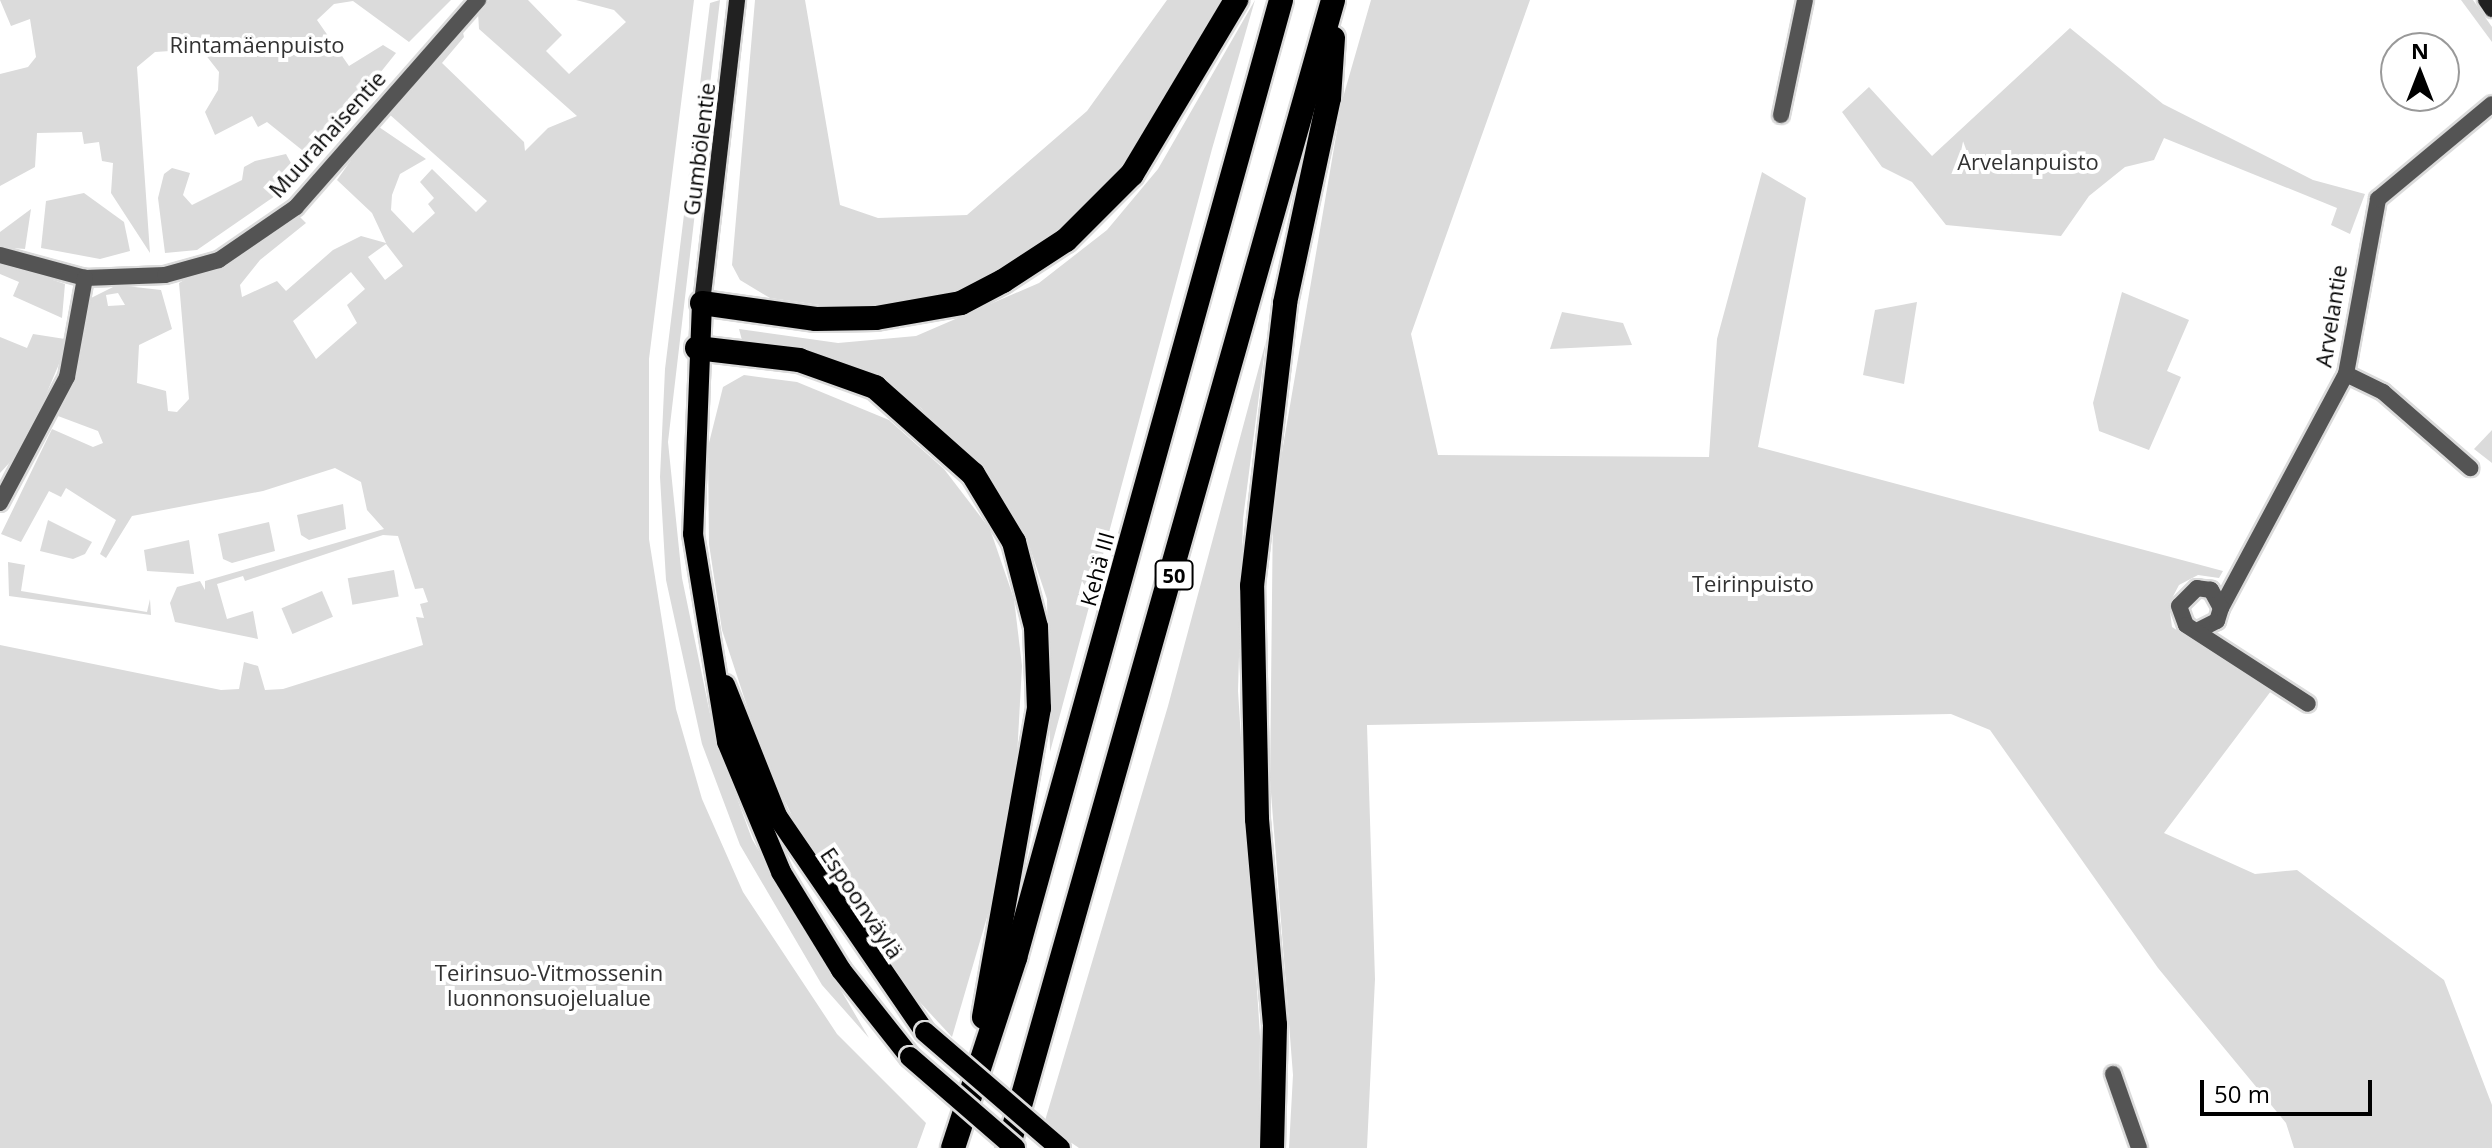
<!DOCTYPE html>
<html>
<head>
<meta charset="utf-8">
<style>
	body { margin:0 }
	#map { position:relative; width:2492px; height:1148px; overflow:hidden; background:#fff; font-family:"Open Sans",sans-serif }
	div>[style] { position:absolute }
	.green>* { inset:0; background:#dbdbdb; transform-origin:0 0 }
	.roads { filter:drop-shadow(2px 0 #dbdbdb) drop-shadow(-2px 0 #dbdbdb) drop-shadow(0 2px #dbdbdb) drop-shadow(0 -2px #dbdbdb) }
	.street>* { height:16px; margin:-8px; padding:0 8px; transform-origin:8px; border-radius:8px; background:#545454 }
	.secondary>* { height:16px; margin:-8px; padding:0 8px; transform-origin:8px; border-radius:8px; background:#212121 }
	.primary>* { height:20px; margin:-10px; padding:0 10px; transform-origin:10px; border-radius:10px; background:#000 }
	.highway>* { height:24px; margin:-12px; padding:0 12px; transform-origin:12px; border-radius:12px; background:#000 }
	.bridges { filter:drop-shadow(2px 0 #dbdbdb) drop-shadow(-2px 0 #dbdbdb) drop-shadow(0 2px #dbdbdb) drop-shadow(0 -2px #dbdbdb) }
	.primary-bridge>* { height:20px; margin:-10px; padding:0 10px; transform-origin:10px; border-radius:10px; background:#000 }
	span { translate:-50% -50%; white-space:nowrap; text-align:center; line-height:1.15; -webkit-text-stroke:8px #fff; paint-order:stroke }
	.shield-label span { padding:2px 6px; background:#fff; border:2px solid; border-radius:6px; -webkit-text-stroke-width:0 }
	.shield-label { font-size:20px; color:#000; font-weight:700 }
	.park-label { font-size:22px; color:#323232 }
	.street-label { font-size:22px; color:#000 }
	.north { position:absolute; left:2380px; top:32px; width:80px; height:80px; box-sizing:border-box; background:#fff; border:2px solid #999; border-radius:50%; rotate:0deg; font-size:22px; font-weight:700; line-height:32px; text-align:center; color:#000 }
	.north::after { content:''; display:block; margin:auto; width:28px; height:36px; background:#000; clip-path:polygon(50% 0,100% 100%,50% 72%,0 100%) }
	.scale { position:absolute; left:2200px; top:1080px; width:172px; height:36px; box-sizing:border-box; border:4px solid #000; border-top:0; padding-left:10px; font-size:24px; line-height:28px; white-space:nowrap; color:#000; -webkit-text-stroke:6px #fff; paint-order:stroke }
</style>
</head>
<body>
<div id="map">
	<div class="green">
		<div style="clip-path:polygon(0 0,451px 0,409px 42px,353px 1px,334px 4px,317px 20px,349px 66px,383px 45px,396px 53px,312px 158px,267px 122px,258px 127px,252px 116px,215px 135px,205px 112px,218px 90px,219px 72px,201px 49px,155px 52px,137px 67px,150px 253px,111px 193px,113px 163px,102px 161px,99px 142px,84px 144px,82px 132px,37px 133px,35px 167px,0 186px,0 74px,28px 67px,36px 57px,30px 19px,11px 26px)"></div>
		<div style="clip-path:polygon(evenodd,489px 0,528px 0,562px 35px,546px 51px,569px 74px,626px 22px,614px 10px,576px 0,694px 0,649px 359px,649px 539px,676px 709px,702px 799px,743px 892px,837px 1034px,926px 1123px,917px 1148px,0 1148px,0 645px,221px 690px,239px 689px,244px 662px,258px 666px,265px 690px,283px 689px,423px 645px,416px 617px,424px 618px,420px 604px,428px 602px,423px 588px,415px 589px,398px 536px,383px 535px,245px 581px,243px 576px,217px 584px,227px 619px,253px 611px,258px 639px,175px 622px,170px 603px,177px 587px,200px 581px,205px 590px,205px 581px,384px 529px,367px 510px,361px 482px,335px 468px,263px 491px,132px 516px,106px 558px,100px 554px,116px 520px,66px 488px,61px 497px,49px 491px,21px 542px,1px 534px,52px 429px,93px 447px,103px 443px,98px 431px,58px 416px,91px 298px,117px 285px,161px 290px,172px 329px,139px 345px,137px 383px,166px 391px,168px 411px,177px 412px,189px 399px,179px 283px,299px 216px,306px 223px,260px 260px,240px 285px,242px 297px,277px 281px,286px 291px,333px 250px,361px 236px,386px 243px,372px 213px,337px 180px,376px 125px,426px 159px,400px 174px,392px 195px,391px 210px,413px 233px,435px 213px,428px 204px,434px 198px,420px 182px,432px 169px,476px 212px,487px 201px,389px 114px,462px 28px,464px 37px,442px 63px,524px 142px,525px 151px,548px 128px,577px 116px,479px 29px,478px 12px,489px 0,386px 244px,403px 266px,385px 280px,368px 257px,386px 244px,489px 0,351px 272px,365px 289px,347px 305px,357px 323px,316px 359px,293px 321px,351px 272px,489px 0,118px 293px,125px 305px,108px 306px,106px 295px,118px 293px)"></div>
		<div style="clip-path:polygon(720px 0,668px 442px,682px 578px,715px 738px,752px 839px,869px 1038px,822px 985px,740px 845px,702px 744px,666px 580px,660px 477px,665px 369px,710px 3px)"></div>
		<div style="clip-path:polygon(755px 0,805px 0,840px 205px,878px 218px,967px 215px,1087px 111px,1167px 0,1222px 0,1134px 150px,1085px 209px,989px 277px,943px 297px,848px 309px,770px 298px,740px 280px,732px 265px)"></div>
		<div style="clip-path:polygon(1255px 0,1212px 149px,1050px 752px,1047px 599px,1026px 536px,986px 475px,921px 408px,876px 378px,743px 344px,739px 329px,838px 343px,916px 336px,1039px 283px,1107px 230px,1158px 169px)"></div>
		<div style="clip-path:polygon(1371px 0,1530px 0,1411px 334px,1438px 455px,1709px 457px,1717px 339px,1762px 172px,1806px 198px,1758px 447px,2223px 571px,2219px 578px,2198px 575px,2179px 585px,2169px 604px,2172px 627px,2271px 691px,2164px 833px,2255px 874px,2297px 870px,2444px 980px,2492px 1105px,2492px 1148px,2294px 1148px,2286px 1123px,2158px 968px,1990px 730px,1951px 714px,1367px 725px,1375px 979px,1367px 1148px,1289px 1148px,1293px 1075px,1270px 780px,1273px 505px,1342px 101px)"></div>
		<div style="clip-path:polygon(2461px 0,2473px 0,2492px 27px,2492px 42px)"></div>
		<div style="clip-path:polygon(2070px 28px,2163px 104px,2313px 180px,2365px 194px,2350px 234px,2331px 225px,2337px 208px,2164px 138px,2154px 160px,2125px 167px,2089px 196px,2061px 236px,1946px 225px,1912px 182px,1882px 167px,1842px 112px,1869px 87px,1932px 156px)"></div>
		<div style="clip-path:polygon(286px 154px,297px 174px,288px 187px,197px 250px,165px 253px,158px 198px,164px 174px,172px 168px,190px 173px,183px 195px,192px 205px,242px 180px,244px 167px,255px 161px)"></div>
		<div style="clip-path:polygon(84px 193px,124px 222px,130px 251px,100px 259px,41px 248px,46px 201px)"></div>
		<div style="clip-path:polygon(31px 209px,25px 249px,0 247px,0 232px)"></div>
		<div style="clip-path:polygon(0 262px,65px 284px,62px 318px,13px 296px,19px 282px,0 274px)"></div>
		<div style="clip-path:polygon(2122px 292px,2189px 320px,2167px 371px,2181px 377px,2149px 450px,2099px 431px,2093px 403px)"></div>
		<div style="clip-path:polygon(1917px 302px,1904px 384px,1863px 375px,1875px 310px)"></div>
		<div style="clip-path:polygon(1562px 312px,1623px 323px,1632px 345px,1550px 349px)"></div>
		<div style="clip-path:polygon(33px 334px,65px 339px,59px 364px,24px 447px,0 473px,0 337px,27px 348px)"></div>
		<div style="clip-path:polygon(1266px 341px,1243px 519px,1238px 691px,1260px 1036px,1259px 1148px,1079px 1148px,1044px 1124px,1168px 706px)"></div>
		<div style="clip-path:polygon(744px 375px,797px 382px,889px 420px,944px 469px,990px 529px,1014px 599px,1022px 666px,1016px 775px,992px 900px,952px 1037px,891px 971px,800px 832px,765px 761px,722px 630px,709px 544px,708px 447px,723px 387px)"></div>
		<div style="clip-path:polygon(2492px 430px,2492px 463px,2474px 449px)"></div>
		<div style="clip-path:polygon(343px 504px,346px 529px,309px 540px,301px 535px,297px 515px)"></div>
		<div style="clip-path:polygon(48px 520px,92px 542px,85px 554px,73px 559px,40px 551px)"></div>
		<div style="clip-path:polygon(269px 522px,275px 551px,232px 563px,223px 559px,218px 534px)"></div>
		<div style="clip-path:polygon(189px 540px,194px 574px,147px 571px,144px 550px)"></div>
		<div style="clip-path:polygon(8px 562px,25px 565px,21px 591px,147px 612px,150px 599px,151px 615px,9px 596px)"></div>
		<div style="left:394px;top:570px;width:27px;height:47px;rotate:80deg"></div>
		<div style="left:322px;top:591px;width:28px;height:44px;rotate:67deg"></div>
	</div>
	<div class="roads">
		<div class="street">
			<div style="left:1781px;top:115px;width:117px;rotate:-78.2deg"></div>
			<div style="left:0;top:255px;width:88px;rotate:15.1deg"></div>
			<div style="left:85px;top:278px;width:80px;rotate:-2.1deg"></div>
			<div style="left:165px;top:275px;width:56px;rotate:-15.5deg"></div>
			<div style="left:219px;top:260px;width:93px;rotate:-34.5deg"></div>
			<div style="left:296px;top:207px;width:276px;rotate:-48.7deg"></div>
			<div style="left:2346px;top:374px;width:41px;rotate:25.9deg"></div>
			<div style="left:2383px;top:392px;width:116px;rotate:41.1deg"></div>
			<div style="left:0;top:503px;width:143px;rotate:-62deg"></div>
			<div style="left:67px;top:377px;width:101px;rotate:-79.7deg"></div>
			<div style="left:2221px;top:608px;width:265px;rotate:-61.9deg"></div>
			<div style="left:2346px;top:374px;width:178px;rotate:-79.6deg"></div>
			<div style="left:2378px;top:199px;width:148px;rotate:-39.8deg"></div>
			<div style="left:2199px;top:630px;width:20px;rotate:-27deg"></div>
			<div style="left:2217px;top:621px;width:14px;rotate:-73deg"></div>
			<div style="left:2221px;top:608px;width:21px;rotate:-119deg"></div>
			<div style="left:2211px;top:590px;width:14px;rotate:-172deg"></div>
			<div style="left:2197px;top:588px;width:25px;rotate:135deg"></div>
			<div style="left:2179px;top:606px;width:20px;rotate:70deg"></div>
			<div style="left:2186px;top:625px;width:145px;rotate:32.9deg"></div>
			<div style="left:2113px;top:1074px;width:78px;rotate:70.6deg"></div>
		</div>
		<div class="secondary">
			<div style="left:2486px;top:0;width:11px;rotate:56deg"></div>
			<div style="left:702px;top:303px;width:305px;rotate:-83.4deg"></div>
		</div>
		<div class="primary">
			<div style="left:702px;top:303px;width:231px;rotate:92.2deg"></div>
			<div style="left:693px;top:534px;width:211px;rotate:80.7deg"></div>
			<div style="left:727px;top:742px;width:141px;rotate:67.4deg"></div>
			<div style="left:781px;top:872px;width:115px;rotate:58.5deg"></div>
			<div style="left:841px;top:970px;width:111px;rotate:51.6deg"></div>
			<div style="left:725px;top:685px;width:141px;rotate:68.3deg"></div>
			<div style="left:777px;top:816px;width:262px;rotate:55.6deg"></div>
		</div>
		<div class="highway">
			<div style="left:702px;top:303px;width:115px;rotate:8deg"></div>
			<div style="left:816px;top:319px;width:60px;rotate:-1deg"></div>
			<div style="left:876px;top:318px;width:86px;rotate:-10deg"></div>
			<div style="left:961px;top:303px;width:47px;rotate:-27.6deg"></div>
			<div style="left:1003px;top:281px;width:75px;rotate:-33.1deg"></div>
			<div style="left:1066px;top:240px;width:93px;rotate:-45deg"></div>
			<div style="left:1132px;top:174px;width:203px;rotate:-59.1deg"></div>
			<div style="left:697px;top:348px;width:103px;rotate:6.7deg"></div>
			<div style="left:799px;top:360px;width:81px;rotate:19.6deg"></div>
			<div style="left:875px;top:387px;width:131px;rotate:41.6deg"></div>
			<div style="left:973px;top:474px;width:79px;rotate:58.9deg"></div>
			<div style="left:1014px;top:542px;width:88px;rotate:75.5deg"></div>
			<div style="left:1036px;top:627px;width:81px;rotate:87.9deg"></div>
			<div style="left:1039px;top:708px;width:314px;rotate:100.1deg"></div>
			<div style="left:953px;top:1148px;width:200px;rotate:-71.9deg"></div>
			<div style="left:1015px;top:958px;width:994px;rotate:-74.48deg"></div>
			<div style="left:1008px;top:1148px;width:1193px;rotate:-74.19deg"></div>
			<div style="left:1272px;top:1148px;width:123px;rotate:-88.6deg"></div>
			<div style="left:1275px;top:1025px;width:207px;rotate:-95deg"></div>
			<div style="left:1257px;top:819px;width:233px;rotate:-91.2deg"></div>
			<div style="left:1252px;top:586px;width:285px;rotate:-83.3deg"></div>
			<div style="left:1285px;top:303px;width:210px;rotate:-77.9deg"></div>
			<div style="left:1329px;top:98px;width:60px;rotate:-86.2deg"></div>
		</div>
	</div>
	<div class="bridges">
		<div class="primary-bridge">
			<div style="left:925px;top:1032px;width:178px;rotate:40.7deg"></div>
			<div style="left:910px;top:1057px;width:139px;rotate:40.9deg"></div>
		</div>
	</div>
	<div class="shield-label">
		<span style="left:1174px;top:575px">50</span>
	</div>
	<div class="park-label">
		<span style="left:257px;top:45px">Rintamäenpuisto</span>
		<span style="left:2028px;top:162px">Arvelanpuisto</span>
		<span style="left:1753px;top:584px">Teirinpuisto</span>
		<span style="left:549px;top:985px">Teirinsuo-Vitmossenin<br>luonnonsuojelualue</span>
	</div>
	<div class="street-label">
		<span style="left:327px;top:134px;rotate:-48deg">Muurahaisentie</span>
		<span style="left:699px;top:149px;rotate:-83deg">Gumbölentie</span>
		<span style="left:2331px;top:316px;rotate:-81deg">Arvelantie</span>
		<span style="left:1097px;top:569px;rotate:-75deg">Kehä III</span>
		<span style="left:862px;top:903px;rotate:56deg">Espoonväylä</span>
	</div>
	<div class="north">N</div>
	<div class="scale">50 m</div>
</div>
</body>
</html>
